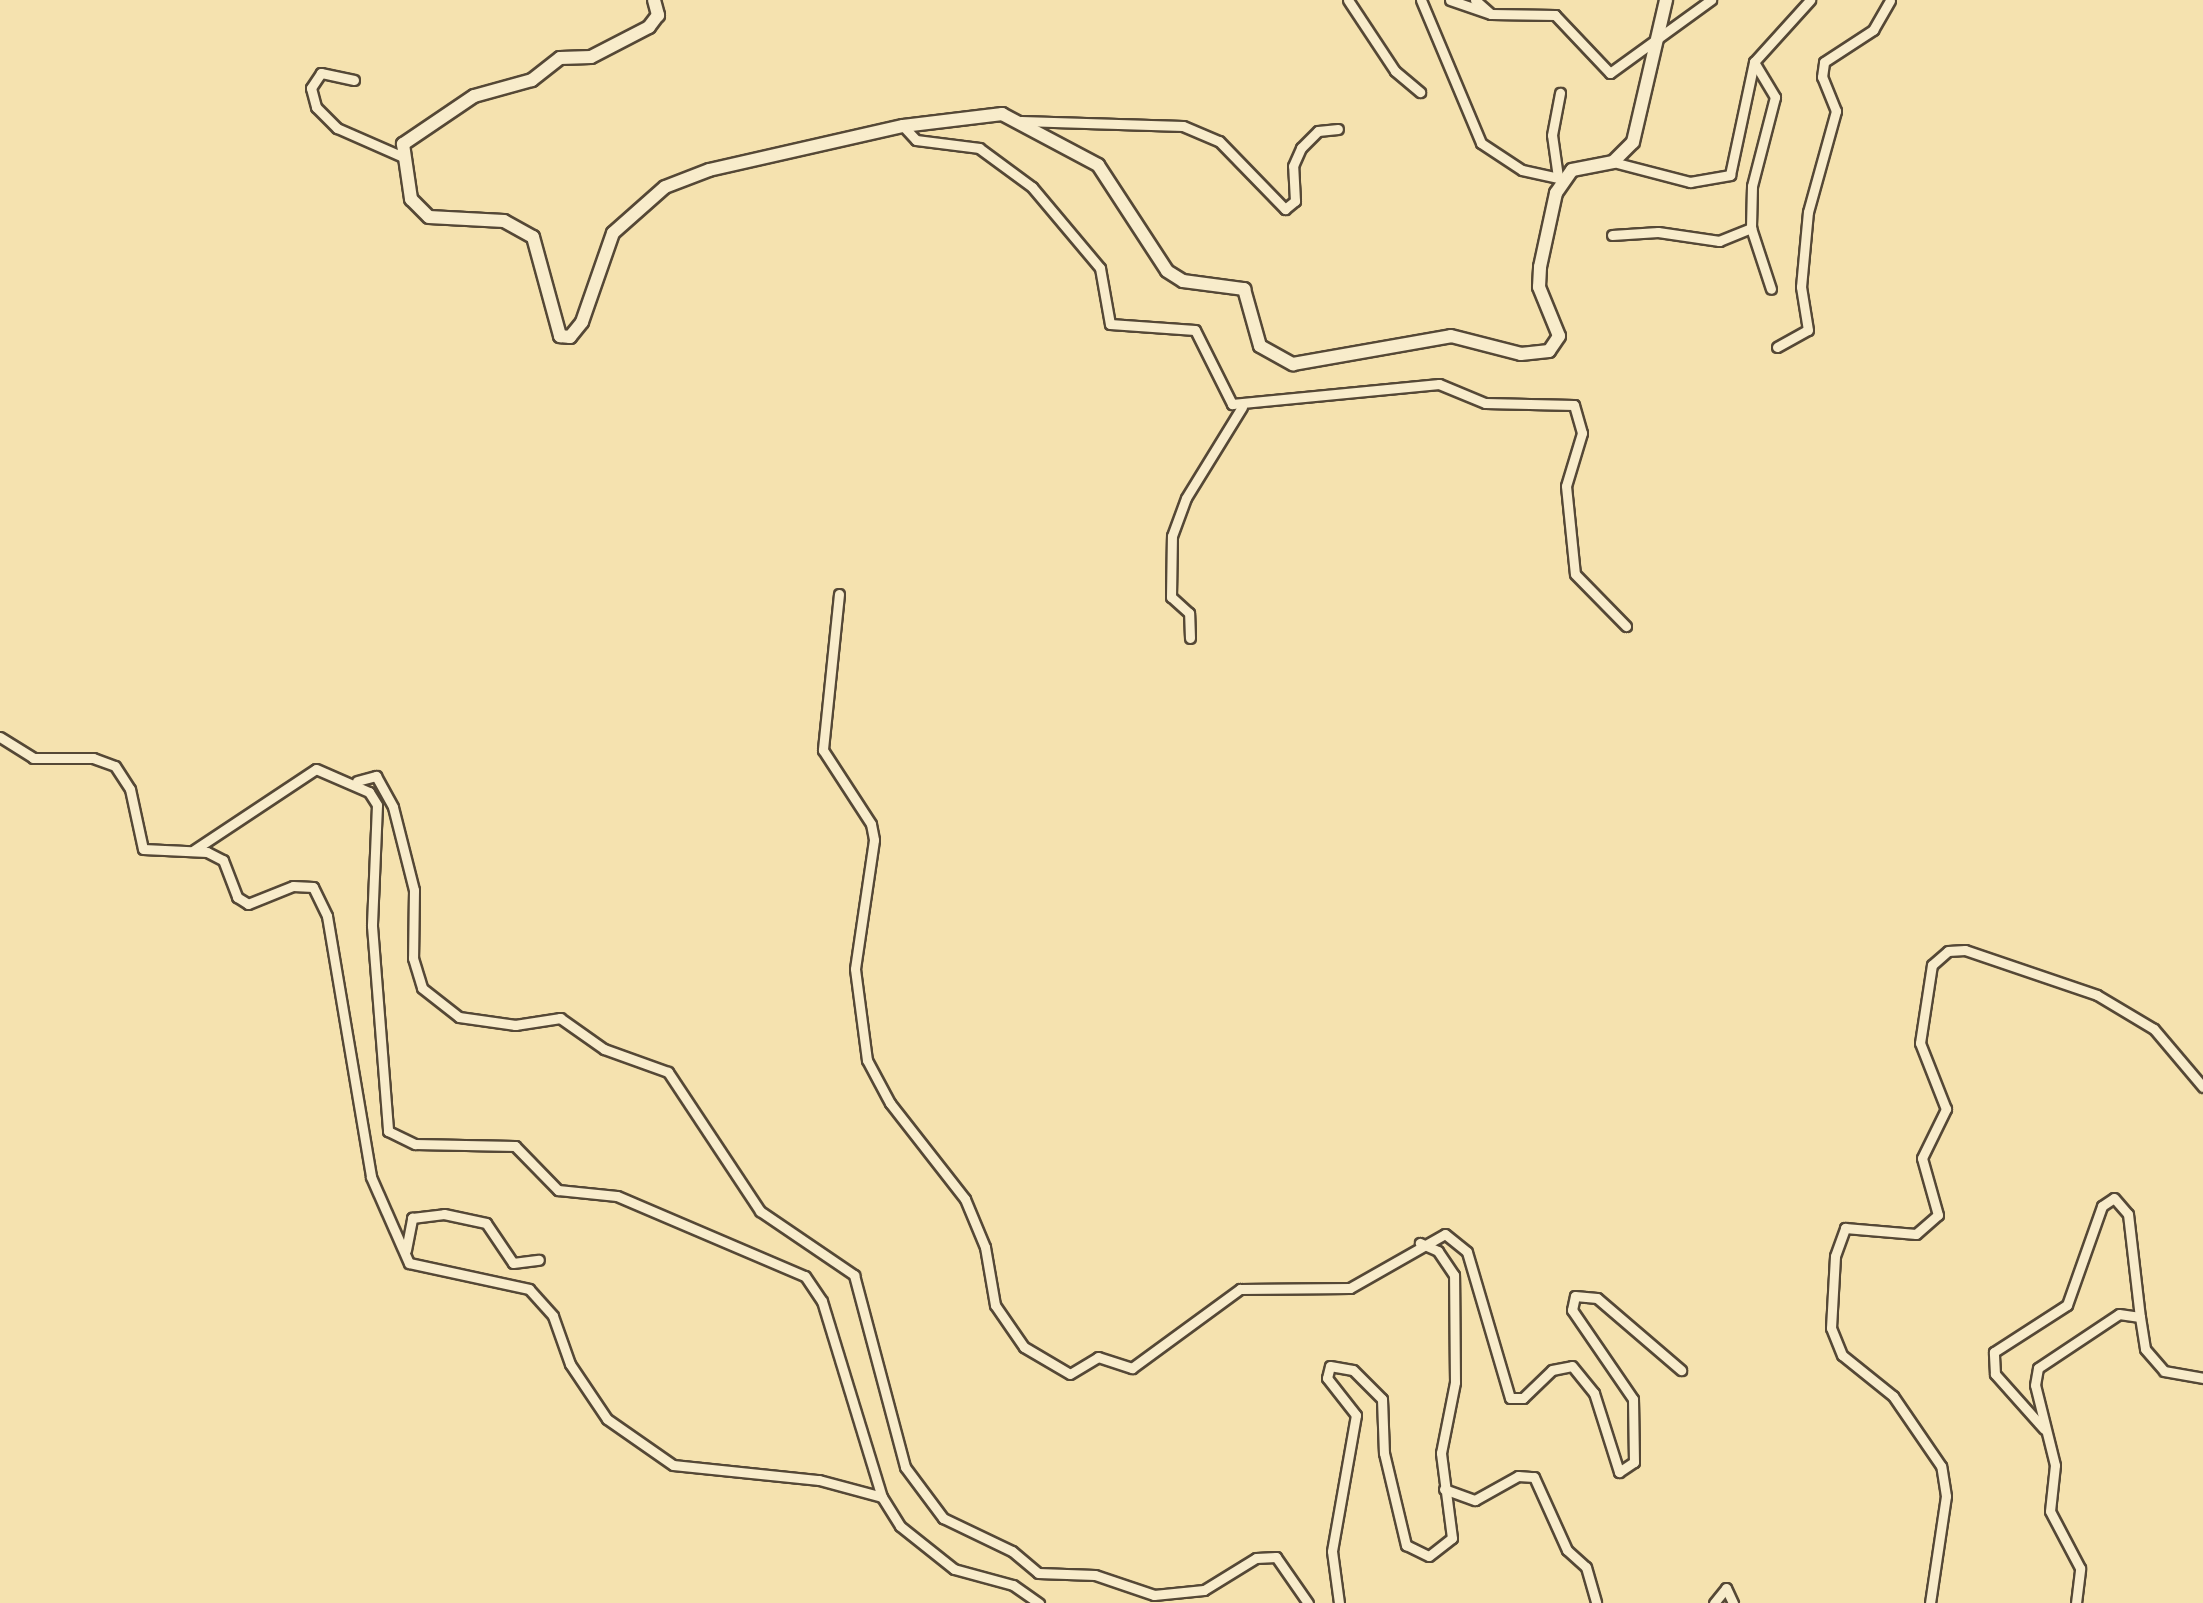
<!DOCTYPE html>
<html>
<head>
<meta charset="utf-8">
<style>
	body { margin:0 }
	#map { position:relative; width:2203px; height:1603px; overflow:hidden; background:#f5e2af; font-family:"IM FELL DW Pica",serif }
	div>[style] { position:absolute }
	.roads { filter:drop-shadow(2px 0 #554836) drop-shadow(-2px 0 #554836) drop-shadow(0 2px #554836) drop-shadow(0 -2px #554836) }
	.street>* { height:9px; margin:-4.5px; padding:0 4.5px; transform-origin:4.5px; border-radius:4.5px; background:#f8eccb }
	.secondary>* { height:12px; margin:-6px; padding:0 6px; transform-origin:6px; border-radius:6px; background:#f8eccb }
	span { translate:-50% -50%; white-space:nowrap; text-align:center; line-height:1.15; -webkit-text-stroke:7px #f8eccb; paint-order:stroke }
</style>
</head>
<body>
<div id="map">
	<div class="roads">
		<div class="street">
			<div style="left:1348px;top:0;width:85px;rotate:56.5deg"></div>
			<div style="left:1395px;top:71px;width:33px;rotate:40deg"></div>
			<div style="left:1421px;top:0;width:155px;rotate:67.2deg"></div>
			<div style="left:1481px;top:143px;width:49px;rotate:33.4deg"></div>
			<div style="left:1522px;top:170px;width:42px;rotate:12.4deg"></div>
			<div style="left:1450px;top:0;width:43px;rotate:18.9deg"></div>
			<div style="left:1491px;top:14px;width:64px;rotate:0.9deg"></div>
			<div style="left:1555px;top:15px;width:80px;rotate:46.5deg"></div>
			<div style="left:1610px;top:73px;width:125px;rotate:-35.9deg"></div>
			<div style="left:1475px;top:0;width:21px;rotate:41deg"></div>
			<div style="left:1754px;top:62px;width:41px;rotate:59deg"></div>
			<div style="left:1775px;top:97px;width:92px;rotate:104.5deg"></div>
			<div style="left:1752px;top:186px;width:42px;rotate:91.4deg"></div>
			<div style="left:1751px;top:228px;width:64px;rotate:71.8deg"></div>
			<div style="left:354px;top:80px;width:34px;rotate:-168deg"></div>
			<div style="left:321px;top:73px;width:18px;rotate:124deg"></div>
			<div style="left:311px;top:88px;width:20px;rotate:75deg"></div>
			<div style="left:316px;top:107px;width:30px;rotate:45deg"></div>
			<div style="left:337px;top:128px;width:70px;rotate:23.6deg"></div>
			<div style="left:1021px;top:121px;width:162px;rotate:1.8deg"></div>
			<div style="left:1183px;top:126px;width:39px;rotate:23deg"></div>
			<div style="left:1219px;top:141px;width:95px;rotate:45.9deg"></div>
			<div style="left:1285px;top:209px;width:13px;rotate:-39deg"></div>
			<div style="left:1295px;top:201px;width:35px;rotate:-93deg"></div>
			<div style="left:1293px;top:166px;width:20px;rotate:-66deg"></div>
			<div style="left:1301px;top:148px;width:24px;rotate:-45deg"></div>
			<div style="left:1318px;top:131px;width:20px;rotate:-6deg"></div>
			<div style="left:903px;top:126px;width:19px;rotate:47deg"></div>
			<div style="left:916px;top:140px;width:64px;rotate:7.2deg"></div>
			<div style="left:979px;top:148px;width:66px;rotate:36.3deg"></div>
			<div style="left:1032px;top:187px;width:106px;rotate:50deg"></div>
			<div style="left:1100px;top:268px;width:57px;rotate:79.9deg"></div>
			<div style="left:1110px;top:324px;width:85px;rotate:4deg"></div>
			<div style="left:1195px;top:330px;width:83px;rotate:63.4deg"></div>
			<div style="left:1232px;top:404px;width:208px;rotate:-5.5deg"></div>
			<div style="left:1439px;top:384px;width:50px;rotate:22.4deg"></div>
			<div style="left:1485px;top:403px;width:89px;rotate:1.3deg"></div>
			<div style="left:1574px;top:405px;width:29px;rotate:74deg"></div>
			<div style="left:1582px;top:433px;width:55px;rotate:106.8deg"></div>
			<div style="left:1566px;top:486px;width:88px;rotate:84.2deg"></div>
			<div style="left:1575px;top:574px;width:73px;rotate:45.6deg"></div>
			<div style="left:1613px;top:162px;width:80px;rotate:14.6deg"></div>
			<div style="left:1690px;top:182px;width:41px;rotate:-9.9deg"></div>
			<div style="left:1730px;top:175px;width:116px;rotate:-78deg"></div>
			<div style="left:1754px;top:62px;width:84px;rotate:-47.9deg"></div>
			<div style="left:1558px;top:177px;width:42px;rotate:-98.1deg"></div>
			<div style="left:1552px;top:135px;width:43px;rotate:-79.2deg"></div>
			<div style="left:1612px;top:235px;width:46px;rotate:-3.7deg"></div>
			<div style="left:1658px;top:232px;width:62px;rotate:8.4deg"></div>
			<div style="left:1719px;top:241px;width:35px;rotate:-22deg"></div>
			<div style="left:1777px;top:347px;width:35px;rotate:-29deg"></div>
			<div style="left:1808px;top:330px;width:44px;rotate:-99.2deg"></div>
			<div style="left:1801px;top:287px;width:75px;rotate:-84.7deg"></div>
			<div style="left:1808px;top:212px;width:105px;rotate:-74.5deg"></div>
			<div style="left:1836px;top:111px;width:37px;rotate:-112deg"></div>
			<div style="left:1822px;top:77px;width:15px;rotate:-82deg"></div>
			<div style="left:1824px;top:62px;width:59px;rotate:-33.1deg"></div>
			<div style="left:1873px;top:30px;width:34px;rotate:-60deg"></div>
			<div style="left:839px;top:594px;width:157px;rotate:95.9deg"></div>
			<div style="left:823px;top:750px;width:88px;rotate:57deg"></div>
			<div style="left:871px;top:824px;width:16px;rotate:79deg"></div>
			<div style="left:874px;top:840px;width:130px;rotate:98.4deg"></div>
			<div style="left:855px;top:969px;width:92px;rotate:82.5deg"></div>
			<div style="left:867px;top:1060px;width:49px;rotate:61.9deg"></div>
			<div style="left:890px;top:1103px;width:122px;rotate:52deg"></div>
			<div style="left:965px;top:1199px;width:52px;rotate:67.4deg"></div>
			<div style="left:985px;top:1247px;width:59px;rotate:80.2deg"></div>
			<div style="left:995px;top:1305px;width:51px;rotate:55.4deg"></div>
			<div style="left:1024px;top:1347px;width:53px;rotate:30.4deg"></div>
			<div style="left:1070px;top:1374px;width:33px;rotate:-31deg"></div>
			<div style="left:1098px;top:1357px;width:36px;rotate:18deg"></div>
			<div style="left:1132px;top:1368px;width:134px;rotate:-36.2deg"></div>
			<div style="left:1240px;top:1289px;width:110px;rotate:-0.5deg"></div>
			<div style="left:1350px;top:1288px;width:109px;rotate:-29.6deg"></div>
			<div style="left:1445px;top:1234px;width:28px;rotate:39deg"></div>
			<div style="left:1467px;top:1252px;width:152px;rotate:73.6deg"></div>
			<div style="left:1510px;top:1398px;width:13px"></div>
			<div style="left:1523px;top:1398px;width:40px;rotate:-44deg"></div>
			<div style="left:1552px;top:1370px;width:20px;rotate:-11deg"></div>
			<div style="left:1572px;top:1366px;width:35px;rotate:51deg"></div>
			<div style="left:1594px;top:1393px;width:83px;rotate:72.4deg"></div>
			<div style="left:1619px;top:1472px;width:18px;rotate:-34deg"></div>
			<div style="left:1634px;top:1462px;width:63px;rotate:-90.9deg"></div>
			<div style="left:1633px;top:1399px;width:108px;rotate:-124.4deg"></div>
			<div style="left:1572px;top:1310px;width:14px;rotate:-78deg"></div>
			<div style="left:1575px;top:1296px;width:22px;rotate:5deg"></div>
			<div style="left:1597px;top:1298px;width:111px;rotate:40.6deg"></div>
			<div style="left:1190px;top:638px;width:25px;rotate:-92deg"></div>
			<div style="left:1189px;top:613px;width:24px;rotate:-138deg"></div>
			<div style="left:1171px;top:597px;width:61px;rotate:-89.1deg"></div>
			<div style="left:1172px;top:536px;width:40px;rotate:-69.8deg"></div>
			<div style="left:1186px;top:498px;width:107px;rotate:-58.4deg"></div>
			<div style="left:0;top:737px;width:39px;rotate:32deg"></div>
			<div style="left:33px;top:758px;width:60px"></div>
			<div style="left:93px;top:758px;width:23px;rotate:20deg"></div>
			<div style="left:115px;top:766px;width:27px;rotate:57deg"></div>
			<div style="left:130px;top:789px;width:61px;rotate:77.8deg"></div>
			<div style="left:143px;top:849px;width:64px;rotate:2.7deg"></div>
			<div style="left:207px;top:852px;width:18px;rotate:27deg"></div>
			<div style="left:223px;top:860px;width:40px;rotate:69deg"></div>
			<div style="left:237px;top:897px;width:13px;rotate:32deg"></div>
			<div style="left:248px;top:904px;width:48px;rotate:-21.8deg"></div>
			<div style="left:293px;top:886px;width:20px;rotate:3deg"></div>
			<div style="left:313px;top:887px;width:32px;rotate:64deg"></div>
			<div style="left:327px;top:916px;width:265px;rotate:80.4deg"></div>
			<div style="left:371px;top:1177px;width:94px;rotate:66.2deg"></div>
			<div style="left:409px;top:1263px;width:123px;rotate:12.2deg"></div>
			<div style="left:529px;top:1289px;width:36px;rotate:48deg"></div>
			<div style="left:553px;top:1316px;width:51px;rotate:70.5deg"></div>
			<div style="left:570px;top:1364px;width:66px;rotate:56.1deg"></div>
			<div style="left:607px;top:1419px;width:80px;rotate:34.9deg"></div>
			<div style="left:673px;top:1465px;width:147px;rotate:5.9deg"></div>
			<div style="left:819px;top:1480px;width:65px;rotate:15.1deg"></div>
			<div style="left:882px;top:1497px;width:34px;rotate:58deg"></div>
			<div style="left:900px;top:1526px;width:69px;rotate:38.5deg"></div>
			<div style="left:954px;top:1569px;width:61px;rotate:15.2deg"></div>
			<div style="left:1013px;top:1585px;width:32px;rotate:35deg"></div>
			<div style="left:357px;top:781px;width:20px;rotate:-15deg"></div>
			<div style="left:376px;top:776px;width:35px;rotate:61deg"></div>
			<div style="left:393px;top:807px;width:86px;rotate:75.8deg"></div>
			<div style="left:414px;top:890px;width:68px;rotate:90.8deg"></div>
			<div style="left:413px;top:958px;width:31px;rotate:73deg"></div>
			<div style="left:422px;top:988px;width:47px;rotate:38.1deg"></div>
			<div style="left:459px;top:1017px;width:57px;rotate:8.1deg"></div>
			<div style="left:515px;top:1025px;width:46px;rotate:-8.8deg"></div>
			<div style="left:560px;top:1018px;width:54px;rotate:35.2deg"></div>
			<div style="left:604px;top:1049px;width:68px;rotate:19.8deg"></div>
			<div style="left:668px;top:1072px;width:167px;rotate:56.5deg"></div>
			<div style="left:760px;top:1211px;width:114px;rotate:34.2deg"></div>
			<div style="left:854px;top:1275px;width:199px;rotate:75.1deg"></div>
			<div style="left:905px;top:1467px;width:64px;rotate:53.3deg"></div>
			<div style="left:943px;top:1518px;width:76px;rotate:25.6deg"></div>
			<div style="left:1012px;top:1551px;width:34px;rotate:40deg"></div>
			<div style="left:1038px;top:1573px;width:57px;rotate:2deg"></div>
			<div style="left:1095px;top:1575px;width:62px;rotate:18.7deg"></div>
			<div style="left:1154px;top:1595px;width:50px;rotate:-5.7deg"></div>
			<div style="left:1204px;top:1590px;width:61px;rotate:-31.6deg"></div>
			<div style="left:1256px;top:1558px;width:20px;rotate:-3deg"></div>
			<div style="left:1276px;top:1557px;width:56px;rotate:55.2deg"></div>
			<div style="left:194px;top:850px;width:146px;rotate:-33.6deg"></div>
			<div style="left:316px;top:769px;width:58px;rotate:23.5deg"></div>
			<div style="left:369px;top:792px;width:15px;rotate:58deg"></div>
			<div style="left:377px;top:805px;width:121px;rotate:92.4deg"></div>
			<div style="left:372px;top:926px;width:206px;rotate:85.5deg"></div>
			<div style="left:388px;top:1131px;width:30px;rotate:26deg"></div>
			<div style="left:415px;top:1144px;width:100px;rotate:1.1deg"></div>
			<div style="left:515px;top:1146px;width:62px;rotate:45.7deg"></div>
			<div style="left:558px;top:1190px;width:59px;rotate:5.8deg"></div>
			<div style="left:617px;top:1196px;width:204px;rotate:23.1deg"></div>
			<div style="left:805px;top:1276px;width:30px;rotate:56deg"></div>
			<div style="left:822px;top:1301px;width:205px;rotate:73deg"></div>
			<div style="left:406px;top:1250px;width:33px;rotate:-79deg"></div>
			<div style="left:412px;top:1218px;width:32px;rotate:-7deg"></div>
			<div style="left:444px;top:1214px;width:43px;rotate:12.1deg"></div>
			<div style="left:486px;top:1223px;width:48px;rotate:56deg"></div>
			<div style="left:513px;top:1263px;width:26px;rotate:-7deg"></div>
			<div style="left:2044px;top:1429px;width:74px;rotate:-131.7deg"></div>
			<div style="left:1995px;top:1374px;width:22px;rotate:-93deg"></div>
			<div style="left:1994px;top:1352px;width:87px;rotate:-32.8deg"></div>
			<div style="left:2067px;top:1305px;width:105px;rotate:-70.5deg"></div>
			<div style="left:2102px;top:1206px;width:14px;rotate:-34deg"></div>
			<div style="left:2114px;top:1198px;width:21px;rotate:49deg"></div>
			<div style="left:2128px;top:1214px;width:104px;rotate:83.4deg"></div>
			<div style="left:1444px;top:1489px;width:33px;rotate:20deg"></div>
			<div style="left:1475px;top:1500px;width:49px;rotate:-29.2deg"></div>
			<div style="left:1518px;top:1476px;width:16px;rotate:4deg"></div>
			<div style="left:1534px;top:1477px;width:80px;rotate:65.7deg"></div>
			<div style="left:1567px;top:1550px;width:25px;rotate:42deg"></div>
			<div style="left:1586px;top:1567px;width:37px;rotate:74deg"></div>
			<div style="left:1339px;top:1603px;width:52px;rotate:-97.7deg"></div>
			<div style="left:1332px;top:1551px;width:138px;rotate:-80deg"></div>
			<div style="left:1356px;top:1415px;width:47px;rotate:-128.1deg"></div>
			<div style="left:1327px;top:1378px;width:12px;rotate:-76deg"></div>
			<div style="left:1330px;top:1366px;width:23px;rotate:10deg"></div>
			<div style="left:1353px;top:1370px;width:41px;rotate:45deg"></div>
			<div style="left:1382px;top:1399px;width:54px;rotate:87.9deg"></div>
			<div style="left:1384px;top:1453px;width:95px;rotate:76.6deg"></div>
			<div style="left:1406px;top:1545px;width:25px;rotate:26deg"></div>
			<div style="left:1429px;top:1556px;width:29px;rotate:-38deg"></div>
			<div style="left:1452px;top:1538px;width:86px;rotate:-97.4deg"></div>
			<div style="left:1441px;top:1453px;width:72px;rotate:-78.8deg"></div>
			<div style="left:1455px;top:1382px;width:107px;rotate:-90.5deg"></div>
			<div style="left:1454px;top:1275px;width:29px;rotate:-124deg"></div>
			<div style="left:1438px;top:1251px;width:20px;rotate:-156deg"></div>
			<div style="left:1714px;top:1603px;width:19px;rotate:-51deg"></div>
			<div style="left:1726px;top:1588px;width:17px;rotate:65deg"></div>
			<div style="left:1930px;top:1603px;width:108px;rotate:-81.5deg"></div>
			<div style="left:1946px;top:1496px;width:30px;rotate:-99deg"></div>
			<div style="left:1941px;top:1466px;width:85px;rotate:-124.4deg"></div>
			<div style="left:1893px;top:1396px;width:65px;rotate:-141.2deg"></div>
			<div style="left:1842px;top:1355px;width:29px;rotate:-112deg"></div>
			<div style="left:1831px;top:1328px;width:72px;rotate:-86.8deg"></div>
			<div style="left:1835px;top:1256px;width:30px;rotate:-70deg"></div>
			<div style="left:1845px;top:1228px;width:71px;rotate:4.8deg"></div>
			<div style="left:1916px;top:1234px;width:29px;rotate:-41deg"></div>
			<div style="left:1938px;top:1215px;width:59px;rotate:-105.7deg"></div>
			<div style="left:1922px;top:1158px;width:55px;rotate:-63.9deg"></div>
			<div style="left:1946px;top:1109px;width:71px;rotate:-111.5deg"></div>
			<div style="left:1920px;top:1043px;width:79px;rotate:-81.3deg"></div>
			<div style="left:1932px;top:965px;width:21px;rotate:-41deg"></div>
			<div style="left:1948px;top:951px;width:17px;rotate:-3deg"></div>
			<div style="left:1965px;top:950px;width:139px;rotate:18.8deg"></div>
			<div style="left:2097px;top:995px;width:66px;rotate:30.8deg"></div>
			<div style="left:2154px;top:1029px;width:76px;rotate:49.8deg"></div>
			<div style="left:2076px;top:1603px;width:35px;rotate:-83deg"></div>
			<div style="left:2080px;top:1568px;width:64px;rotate:-117.8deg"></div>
			<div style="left:2050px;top:1511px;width:46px;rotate:-83.8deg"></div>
			<div style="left:2055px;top:1465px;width:82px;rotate:-104deg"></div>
			<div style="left:2035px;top:1385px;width:17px;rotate:-80deg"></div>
			<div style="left:2038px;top:1368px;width:97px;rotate:-33.7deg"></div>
			<div style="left:2119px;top:1314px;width:21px;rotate:8deg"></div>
			<div style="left:2140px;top:1317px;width:32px;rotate:81deg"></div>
			<div style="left:2145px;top:1349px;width:29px;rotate:49deg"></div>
			<div style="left:2164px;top:1371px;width:40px;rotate:10deg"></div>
		</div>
		<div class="secondary">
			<div style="left:654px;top:0;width:16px;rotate:75deg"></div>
			<div style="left:658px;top:15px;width:15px;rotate:127deg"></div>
			<div style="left:649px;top:27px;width:65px;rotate:152.7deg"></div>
			<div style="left:591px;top:57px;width:31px;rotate:178deg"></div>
			<div style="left:560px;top:58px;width:36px;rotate:142deg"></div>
			<div style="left:532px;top:80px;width:60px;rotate:164.6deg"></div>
			<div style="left:474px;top:96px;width:86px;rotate:145.9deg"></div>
			<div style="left:403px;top:144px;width:56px;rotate:81.7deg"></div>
			<div style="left:411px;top:199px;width:25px;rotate:45deg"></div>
			<div style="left:429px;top:217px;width:75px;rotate:3.1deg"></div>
			<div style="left:504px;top:221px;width:33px;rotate:29deg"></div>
			<div style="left:533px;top:237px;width:103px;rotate:74.7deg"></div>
			<div style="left:560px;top:336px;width:10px;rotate:6deg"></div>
			<div style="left:570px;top:337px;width:19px;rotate:-51deg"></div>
			<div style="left:582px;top:322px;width:94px;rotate:-70.8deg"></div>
			<div style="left:613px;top:233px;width:69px;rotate:-41.5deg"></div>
			<div style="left:665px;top:187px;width:47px;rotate:-21.1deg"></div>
			<div style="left:709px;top:170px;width:199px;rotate:-12.8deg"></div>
			<div style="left:903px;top:126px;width:100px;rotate:-6.9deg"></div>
			<div style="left:1002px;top:114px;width:109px;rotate:28deg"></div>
			<div style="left:1098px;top:165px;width:126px;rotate:56.9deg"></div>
			<div style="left:1167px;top:271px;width:19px;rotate:32deg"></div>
			<div style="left:1183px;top:281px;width:62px;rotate:7.5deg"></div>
			<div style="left:1244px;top:289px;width:59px;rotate:74.3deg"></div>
			<div style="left:1260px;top:346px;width:38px;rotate:29deg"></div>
			<div style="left:1293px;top:364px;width:160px;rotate:-10deg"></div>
			<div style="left:1451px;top:336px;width:72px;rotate:14.4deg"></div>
			<div style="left:1521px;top:354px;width:28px;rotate:-6deg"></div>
			<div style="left:1549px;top:351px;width:18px;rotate:-56deg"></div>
			<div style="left:1559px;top:336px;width:53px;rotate:-112.2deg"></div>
			<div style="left:1539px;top:287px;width:20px;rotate:-87deg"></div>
			<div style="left:1540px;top:267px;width:76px;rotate:-77.8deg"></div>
			<div style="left:1556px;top:193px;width:28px;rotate:-55deg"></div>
			<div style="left:1572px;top:170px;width:42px;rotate:-11deg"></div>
			<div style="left:1613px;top:162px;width:28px;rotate:-45deg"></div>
			<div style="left:1633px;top:142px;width:146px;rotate:-76.9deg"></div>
		</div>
	</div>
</div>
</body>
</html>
